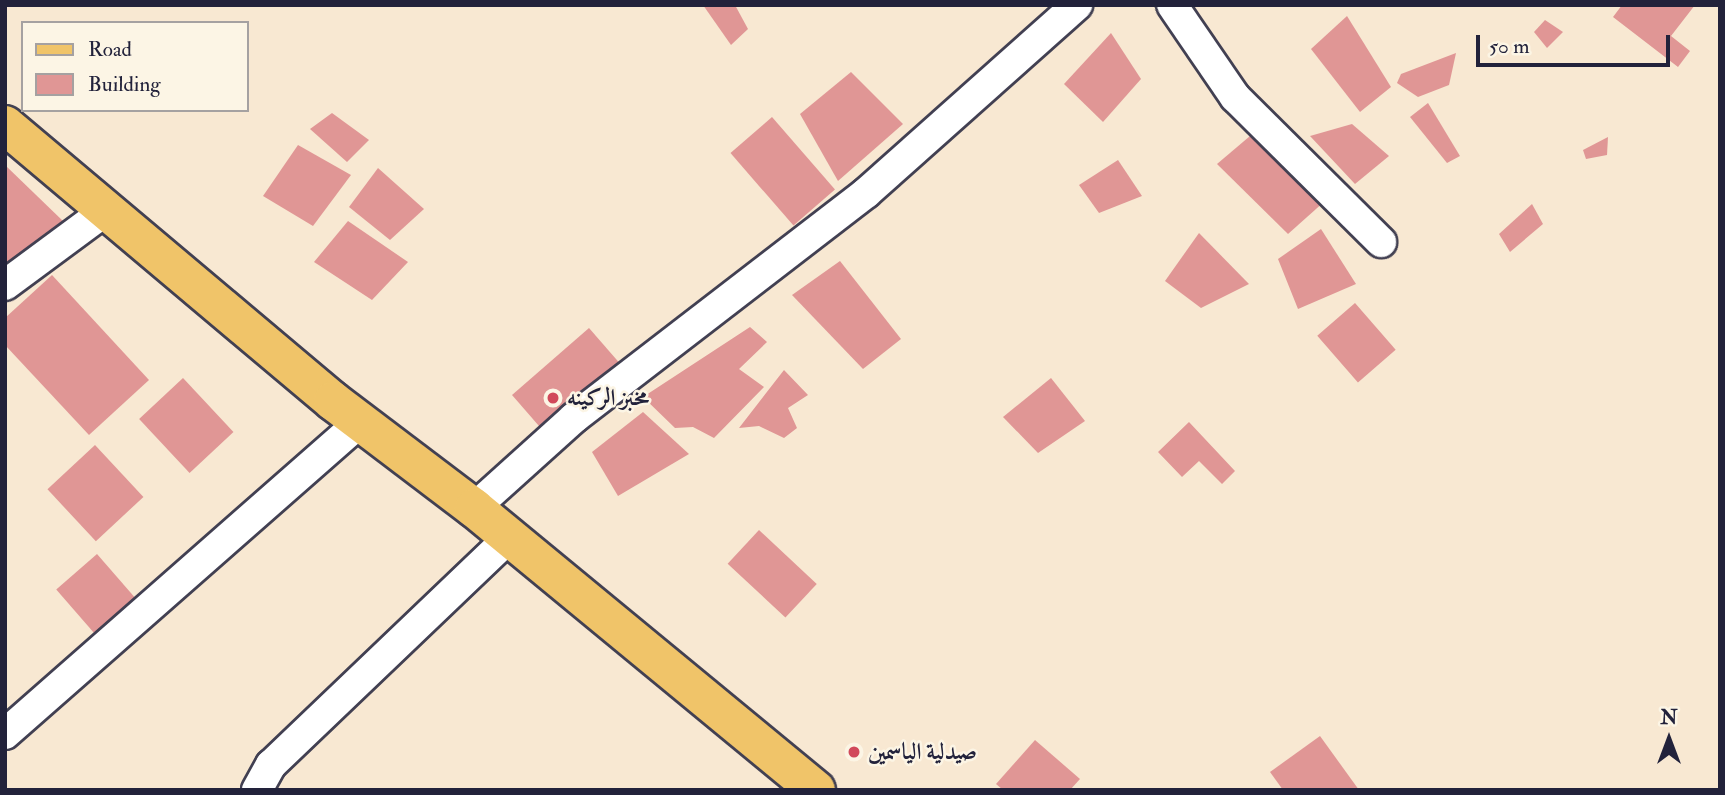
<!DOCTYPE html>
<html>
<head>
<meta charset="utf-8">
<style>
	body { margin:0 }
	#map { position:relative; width:1725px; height:795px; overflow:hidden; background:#f8e8d2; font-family:"IM FELL Double Pica",Amiri,serif }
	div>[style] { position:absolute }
	.building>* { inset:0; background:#e09695; transform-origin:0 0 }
	.roads { filter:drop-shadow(2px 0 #424052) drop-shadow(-2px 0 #424052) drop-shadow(0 2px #424052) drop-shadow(0 -2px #424052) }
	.minor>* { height:30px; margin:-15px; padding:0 15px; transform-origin:15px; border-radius:15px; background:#fff }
	.major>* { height:38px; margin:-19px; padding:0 19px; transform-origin:19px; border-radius:19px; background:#f0c469 }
	.dots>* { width:19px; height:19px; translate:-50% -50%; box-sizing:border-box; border:4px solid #fcf5e5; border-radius:50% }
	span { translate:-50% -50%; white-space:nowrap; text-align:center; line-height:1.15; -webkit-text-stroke:5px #fcf5e5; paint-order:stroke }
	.poi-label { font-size:23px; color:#22223b; font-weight:700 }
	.left { translate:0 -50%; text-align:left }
	.frame { position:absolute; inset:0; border:7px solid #22223b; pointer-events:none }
	.legend { position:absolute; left:21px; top:21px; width:228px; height:91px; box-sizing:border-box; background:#fcf5e5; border:2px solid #a5a1a1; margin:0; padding:9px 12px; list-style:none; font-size:21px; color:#22223b }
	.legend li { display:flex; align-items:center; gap:14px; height:35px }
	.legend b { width:35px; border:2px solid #a5a1a1 }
	.north { position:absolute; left:1634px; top:704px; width:70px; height:70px; -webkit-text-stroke:5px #fcf5e5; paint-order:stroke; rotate:0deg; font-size:19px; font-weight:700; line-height:28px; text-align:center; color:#22223b }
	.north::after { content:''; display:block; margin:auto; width:24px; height:32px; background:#22223b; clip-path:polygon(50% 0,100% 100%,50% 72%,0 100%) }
	.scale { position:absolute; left:1476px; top:35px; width:194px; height:32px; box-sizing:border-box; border:4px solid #22223b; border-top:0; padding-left:9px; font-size:21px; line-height:24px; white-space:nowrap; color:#22223b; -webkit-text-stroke:5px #fcf5e5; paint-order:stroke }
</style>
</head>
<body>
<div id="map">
	<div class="building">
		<div style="clip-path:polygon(703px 5px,735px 5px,748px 29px,731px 45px)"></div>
		<div style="clip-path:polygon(1622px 5px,1695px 5px,1671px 36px,1690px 51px,1678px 67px,1613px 17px)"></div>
		<div style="clip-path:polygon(1347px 16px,1391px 87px,1360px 112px,1311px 49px)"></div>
		<div style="clip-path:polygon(1545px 20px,1563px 32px,1547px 48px,1534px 32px)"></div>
		<div style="clip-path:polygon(1111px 33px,1141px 79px,1103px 122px,1064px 84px)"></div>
		<div style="clip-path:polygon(1456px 53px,1449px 85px,1418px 97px,1397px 83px,1401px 74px)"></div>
		<div style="clip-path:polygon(851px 72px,903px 124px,838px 181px,800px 114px)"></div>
		<div style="clip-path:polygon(1428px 103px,1460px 156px,1447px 163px,1410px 117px)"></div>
		<div style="clip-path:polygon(332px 113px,369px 140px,347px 162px,310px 129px)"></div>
		<div style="left:772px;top:117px;width:96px;height:55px;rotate:49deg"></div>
		<div style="clip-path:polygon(1352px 124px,1389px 156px,1355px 184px,1310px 136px)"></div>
		<div style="clip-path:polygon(1263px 125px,1325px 201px,1288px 234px,1217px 164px)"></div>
		<div style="clip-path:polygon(1608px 137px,1607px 155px,1586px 159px,1583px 150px)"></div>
		<div style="clip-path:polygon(298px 145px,351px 175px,313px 226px,263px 196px)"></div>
		<div style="clip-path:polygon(1118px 160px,1142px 196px,1099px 213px,1079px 185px)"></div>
		<div style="clip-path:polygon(5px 165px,64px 222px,5px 281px)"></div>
		<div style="clip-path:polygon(378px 168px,424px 209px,390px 240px,349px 207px)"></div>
		<div style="clip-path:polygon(1532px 204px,1543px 224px,1510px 252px,1499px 234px)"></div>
		<div style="clip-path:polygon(348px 221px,408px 262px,372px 300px,314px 262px)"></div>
		<div style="clip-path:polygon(1321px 229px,1356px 284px,1298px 309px,1278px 259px)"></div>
		<div style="clip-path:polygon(1199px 233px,1249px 284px,1201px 308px,1165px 281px)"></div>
		<div style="clip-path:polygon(840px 261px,901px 339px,863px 369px,792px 295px)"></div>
		<div style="clip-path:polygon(52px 275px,149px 380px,89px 435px,5px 345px,5px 318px)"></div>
		<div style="left:1355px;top:303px;width:62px;height:50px;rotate:49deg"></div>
		<div style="clip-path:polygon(750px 327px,767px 342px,739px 369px,764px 387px,714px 438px,693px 427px,675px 428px,643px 397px)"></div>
		<div style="left:589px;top:328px;width:65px;height:102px;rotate:49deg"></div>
		<div style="clip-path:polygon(784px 370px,808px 395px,788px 408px,797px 428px,784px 438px,759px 426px,739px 428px)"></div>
		<div style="left:183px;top:378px;width:74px;height:60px;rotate:47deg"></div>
		<div style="clip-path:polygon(1051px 378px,1085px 421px,1038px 453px,1003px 417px)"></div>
		<div style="clip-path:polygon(643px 412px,689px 454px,618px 496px,592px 452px)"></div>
		<div style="clip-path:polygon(1189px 422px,1235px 471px,1222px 484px,1199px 461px,1182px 477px,1158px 452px)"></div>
		<div style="left:95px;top:445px;width:71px;height:65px;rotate:47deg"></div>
		<div style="left:759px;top:530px;width:79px;height:46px;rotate:43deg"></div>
		<div style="left:97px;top:554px;width:58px;height:54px;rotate:49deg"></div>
		<div style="clip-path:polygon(1320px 736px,1359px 790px,1283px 790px,1270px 772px)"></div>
		<div style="clip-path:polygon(1035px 740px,1080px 779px,1070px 790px,1003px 790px,996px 784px)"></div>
	</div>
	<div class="roads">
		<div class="minor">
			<div style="left:1172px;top:5px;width:112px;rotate:55.6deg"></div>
			<div style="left:1235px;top:97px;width:206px;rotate:44.8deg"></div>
			<div style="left:5px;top:285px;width:124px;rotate:-36.5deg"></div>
			<div style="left:474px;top:508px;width:135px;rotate:-42deg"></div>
			<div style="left:574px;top:418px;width:369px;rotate:-37.6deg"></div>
			<div style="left:866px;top:193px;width:283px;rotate:-41.7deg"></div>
			<div style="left:5px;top:734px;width:473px;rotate:-41.3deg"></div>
			<div style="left:257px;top:790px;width:29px;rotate:-61deg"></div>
			<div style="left:271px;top:765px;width:330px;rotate:-43.7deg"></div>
		</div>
		<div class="major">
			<div style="left:5px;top:125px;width:429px;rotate:40.1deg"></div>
			<div style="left:333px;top:401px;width:177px;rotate:37.2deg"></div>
			<div style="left:474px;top:508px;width:443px;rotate:39.5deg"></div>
		</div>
	</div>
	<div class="dots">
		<div style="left:553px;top:398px;background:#d1495b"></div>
		<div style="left:854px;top:752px;background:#d1495b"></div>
	</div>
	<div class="poi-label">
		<span class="left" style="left:567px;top:398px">مخبز الركينه</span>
		<span class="left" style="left:868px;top:752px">صيدلية الياسمين</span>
	</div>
	<div class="frame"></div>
	<ul class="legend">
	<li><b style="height:9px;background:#f0c469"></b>Road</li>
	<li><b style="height:19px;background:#e09695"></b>Building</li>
	</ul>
	<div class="north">N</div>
	<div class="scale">50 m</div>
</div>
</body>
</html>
